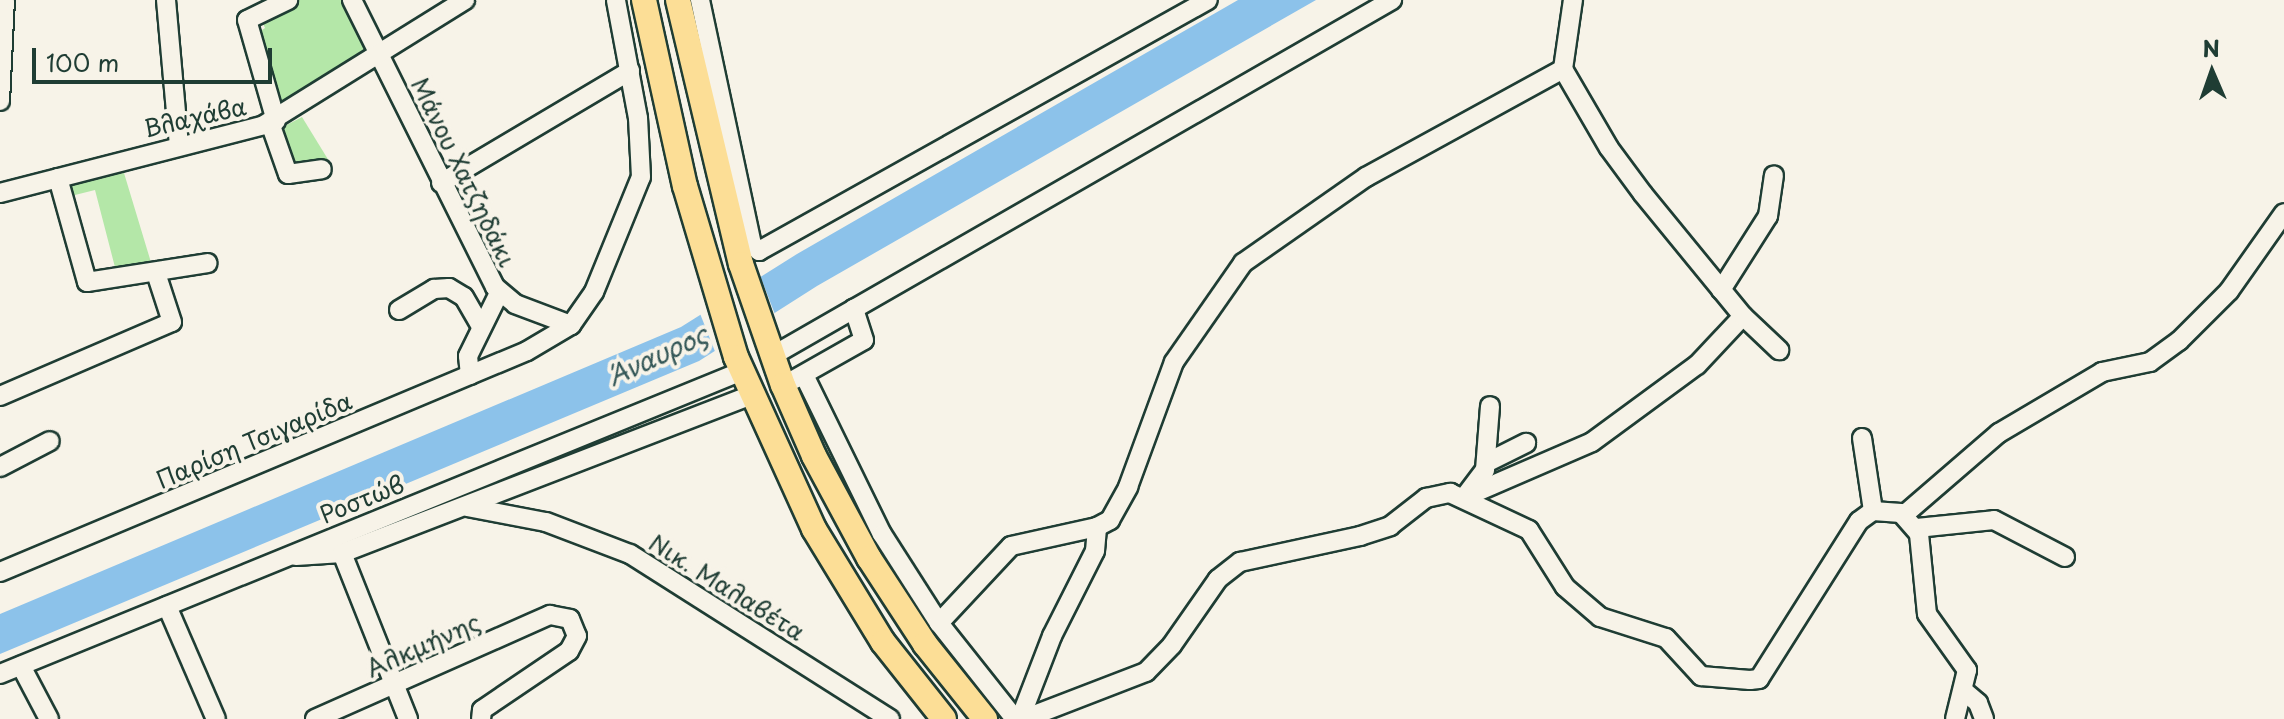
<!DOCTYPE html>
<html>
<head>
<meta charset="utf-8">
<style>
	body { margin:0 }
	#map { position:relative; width:2284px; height:719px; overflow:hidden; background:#f7f3e8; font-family:"Playpen Sans",sans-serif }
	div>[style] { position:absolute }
	.green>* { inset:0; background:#b4e7a8 }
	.water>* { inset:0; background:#8cc2ea }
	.pier>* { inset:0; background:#f7f3e8 }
	.roads { filter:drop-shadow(2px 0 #1f3d34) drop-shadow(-2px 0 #1f3d34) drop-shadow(0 2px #1f3d34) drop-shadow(0 -2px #1f3d34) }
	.minor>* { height:18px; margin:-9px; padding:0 9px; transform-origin:9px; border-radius:9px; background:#f7f3e8 }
	.major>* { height:24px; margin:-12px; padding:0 12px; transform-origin:12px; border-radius:12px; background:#fcde96 }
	span { translate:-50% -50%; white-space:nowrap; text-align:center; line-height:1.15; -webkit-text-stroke:8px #f7f3e8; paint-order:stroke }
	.street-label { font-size:24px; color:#1f3d34 }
	.water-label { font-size:26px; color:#355858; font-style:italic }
	.north { position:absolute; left:2172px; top:32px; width:80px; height:80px; -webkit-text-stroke:6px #f7f3e8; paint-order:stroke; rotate:358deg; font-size:22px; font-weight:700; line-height:32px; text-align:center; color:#1f3d34 }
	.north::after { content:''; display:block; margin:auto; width:28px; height:36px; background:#1f3d34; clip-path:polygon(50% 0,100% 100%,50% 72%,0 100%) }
	.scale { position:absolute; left:32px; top:48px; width:240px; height:36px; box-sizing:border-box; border:4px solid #1f3d34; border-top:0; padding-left:10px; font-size:24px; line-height:28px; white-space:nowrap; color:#1f3d34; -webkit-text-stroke:6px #f7f3e8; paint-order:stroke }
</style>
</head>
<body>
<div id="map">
	<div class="green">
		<div style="clip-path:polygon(293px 0,341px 0,368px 55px,278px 112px,256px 34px,265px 28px,260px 17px)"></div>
		<div style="clip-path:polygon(302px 117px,329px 161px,307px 170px,289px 168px,277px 130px)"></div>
		<div style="clip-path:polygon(124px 173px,153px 269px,117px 275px,95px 190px,71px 196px,69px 183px)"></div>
	</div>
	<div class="water">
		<div style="clip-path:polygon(1238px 0,1316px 0,817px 286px,699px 361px,0 654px,0 614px,681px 327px,797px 254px)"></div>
	</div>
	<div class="pier">
		<div style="clip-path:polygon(759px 273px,776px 317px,716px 354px,699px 311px)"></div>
	</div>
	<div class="roads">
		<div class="minor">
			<div style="left:166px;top:0;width:146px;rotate:84.9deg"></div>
			<div style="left:352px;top:0;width:321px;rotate:63.5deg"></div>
			<div style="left:495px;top:287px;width:26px;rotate:40deg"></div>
			<div style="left:515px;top:304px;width:60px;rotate:20.6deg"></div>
			<div style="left:700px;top:0;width:249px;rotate:78deg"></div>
			<div style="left:752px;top:244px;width:10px;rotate:45deg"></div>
			<div style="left:759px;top:251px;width:514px;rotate:-29.21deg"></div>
			<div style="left:1563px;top:69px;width:70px;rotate:-81.8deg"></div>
			<div style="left:0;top:101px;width:101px;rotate:-87.2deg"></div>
			<div style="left:276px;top:121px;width:105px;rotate:-106deg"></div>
			<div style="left:247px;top:20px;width:46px;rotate:-26deg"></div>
			<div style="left:270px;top:123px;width:54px;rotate:70.6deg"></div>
			<div style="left:288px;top:174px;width:34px;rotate:-8deg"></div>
			<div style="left:58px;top:178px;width:108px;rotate:74.4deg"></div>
			<div style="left:87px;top:282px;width:122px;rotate:-8.9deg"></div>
			<div style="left:441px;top:183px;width:220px;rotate:-30.7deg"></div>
			<div style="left:0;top:193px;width:273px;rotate:-14.4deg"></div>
			<div style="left:264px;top:125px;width:237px;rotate:-31.9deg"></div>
			<div style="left:1721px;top:290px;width:88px;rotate:-57.6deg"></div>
			<div style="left:1768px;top:216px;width:41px;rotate:-81.7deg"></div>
			<div style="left:399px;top:310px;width:41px;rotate:-31deg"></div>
			<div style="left:434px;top:289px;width:15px;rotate:-4deg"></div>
			<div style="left:449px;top:288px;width:17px;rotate:31deg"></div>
			<div style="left:464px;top:297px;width:34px;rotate:60deg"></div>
			<div style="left:772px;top:356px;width:715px;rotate:-29.86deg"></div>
			<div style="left:470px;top:375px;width:19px;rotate:-96deg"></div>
			<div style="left:468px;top:356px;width:70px;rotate:-63.8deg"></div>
			<div style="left:804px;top:375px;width:177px;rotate:63.9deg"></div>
			<div style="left:882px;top:534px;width:106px;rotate:57.4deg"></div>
			<div style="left:939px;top:623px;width:122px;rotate:51.6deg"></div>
			<div style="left:795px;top:379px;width:79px;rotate:-29.5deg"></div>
			<div style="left:864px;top:340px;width:33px;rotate:-108deg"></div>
			<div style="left:0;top:396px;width:187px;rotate:-23.3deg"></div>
			<div style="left:172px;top:322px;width:52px;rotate:-108.1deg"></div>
			<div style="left:1862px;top:438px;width:74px;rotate:81.4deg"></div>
			<div style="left:1486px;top:463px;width:45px;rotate:-26.6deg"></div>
			<div style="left:0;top:467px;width:56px;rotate:-27.5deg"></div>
			<div style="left:1466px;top:495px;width:31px;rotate:-53deg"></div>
			<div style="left:1485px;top:470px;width:64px;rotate:-85.5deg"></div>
			<div style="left:1465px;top:497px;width:138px;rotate:-23.4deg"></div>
			<div style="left:1592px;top:442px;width:130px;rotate:-36.3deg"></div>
			<div style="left:1697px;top:365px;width:67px;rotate:-46.8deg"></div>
			<div style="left:467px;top:507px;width:80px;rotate:10.8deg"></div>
			<div style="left:546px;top:522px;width:90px;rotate:20.9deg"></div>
			<div style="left:630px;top:554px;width:308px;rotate:32.4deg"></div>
			<div style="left:1905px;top:514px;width:124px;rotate:-40.8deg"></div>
			<div style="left:1999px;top:433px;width:120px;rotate:-30.6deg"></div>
			<div style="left:2102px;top:372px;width:49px;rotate:-11.8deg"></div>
			<div style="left:2150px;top:362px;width:36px;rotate:-36deg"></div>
			<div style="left:2179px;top:341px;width:71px;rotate:-45deg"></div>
			<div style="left:2229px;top:291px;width:95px;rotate:-54.8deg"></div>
			<div style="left:1917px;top:528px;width:77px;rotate:-5.9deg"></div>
			<div style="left:1994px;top:520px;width:80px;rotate:27.5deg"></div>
			<div style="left:342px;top:553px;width:179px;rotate:68.3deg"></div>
			<div style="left:296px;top:556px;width:46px;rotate:-3.7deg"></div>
			<div style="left:342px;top:553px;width:441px;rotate:-21.1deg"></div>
			<div style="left:0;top:572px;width:571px;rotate:-22.75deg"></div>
			<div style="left:527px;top:351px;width:51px;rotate:-30.6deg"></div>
			<div style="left:571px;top:325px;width:40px;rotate:-55.1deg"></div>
			<div style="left:594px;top:292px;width:124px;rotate:-67.8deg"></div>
			<div style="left:641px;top:177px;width:59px;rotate:-92.9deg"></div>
			<div style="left:638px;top:118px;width:120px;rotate:-100.6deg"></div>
			<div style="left:167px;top:606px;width:123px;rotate:66.6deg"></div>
			<div style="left:939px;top:623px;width:105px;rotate:-46.9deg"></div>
			<div style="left:1011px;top:546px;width:88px;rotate:-12.5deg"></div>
			<div style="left:1097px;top:527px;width:15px;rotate:-28deg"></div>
			<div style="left:1110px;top:520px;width:38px;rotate:-61deg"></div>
			<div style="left:1128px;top:487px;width:133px;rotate:-69.8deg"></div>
			<div style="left:1174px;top:362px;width:121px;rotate:-55.1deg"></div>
			<div style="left:1243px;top:263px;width:150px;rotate:-35deg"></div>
			<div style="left:1366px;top:177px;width:225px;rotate:-28.7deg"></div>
			<div style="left:1563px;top:69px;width:91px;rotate:59.8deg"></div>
			<div style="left:1609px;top:148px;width:57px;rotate:53.5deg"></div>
			<div style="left:1643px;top:194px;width:158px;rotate:50.7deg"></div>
			<div style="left:1743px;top:316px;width:50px;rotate:43.4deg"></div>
			<div style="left:21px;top:666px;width:60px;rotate:62.2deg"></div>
			<div style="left:0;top:674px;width:801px;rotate:-22.21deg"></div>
			<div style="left:1965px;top:692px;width:17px;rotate:40deg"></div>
			<div style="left:1978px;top:703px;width:17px;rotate:69deg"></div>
			<div style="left:315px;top:719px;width:257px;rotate:-23.9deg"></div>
			<div style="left:550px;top:615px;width:20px;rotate:11deg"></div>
			<div style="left:570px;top:619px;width:18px;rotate:68deg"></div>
			<div style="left:577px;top:636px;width:17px;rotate:118deg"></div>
			<div style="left:569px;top:651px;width:105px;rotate:145.9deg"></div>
			<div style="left:482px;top:710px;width:9px;rotate:96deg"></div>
			<div style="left:1020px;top:719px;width:89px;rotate:-68.9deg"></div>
			<div style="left:1052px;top:636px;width:95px;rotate:-63.2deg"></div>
			<div style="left:1095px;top:551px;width:24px;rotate:-85deg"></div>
			<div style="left:1024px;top:719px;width:131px;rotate:-21.1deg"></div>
			<div style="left:1146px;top:672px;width:37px;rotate:-46deg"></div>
			<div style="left:1172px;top:645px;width:80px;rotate:-55.1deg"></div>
			<div style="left:1218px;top:579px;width:28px;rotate:-38deg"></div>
			<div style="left:1240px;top:562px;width:123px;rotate:-12.2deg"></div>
			<div style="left:1360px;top:536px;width:32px;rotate:-18deg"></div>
			<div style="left:1390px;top:526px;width:46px;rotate:-37.9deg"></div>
			<div style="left:1426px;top:498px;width:25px;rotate:-12deg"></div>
			<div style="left:1450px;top:493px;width:87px;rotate:25.1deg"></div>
			<div style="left:1529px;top:530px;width:67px;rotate:57.7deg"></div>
			<div style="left:1565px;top:587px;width:46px;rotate:40.6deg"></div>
			<div style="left:1600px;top:617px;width:69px;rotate:17.7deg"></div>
			<div style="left:1666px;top:638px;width:52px;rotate:47.4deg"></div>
			<div style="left:1701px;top:676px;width:49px;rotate:4.7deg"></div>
			<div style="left:1750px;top:680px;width:9px;rotate:-6deg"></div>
			<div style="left:1759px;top:679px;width:187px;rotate:-57.7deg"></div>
			<div style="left:1859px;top:521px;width:17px;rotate:-36deg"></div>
			<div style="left:1873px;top:511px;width:28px;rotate:4deg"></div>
			<div style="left:1901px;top:513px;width:28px;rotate:49deg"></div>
			<div style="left:1919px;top:534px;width:80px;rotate:84.3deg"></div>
			<div style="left:1927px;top:614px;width:69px;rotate:54.5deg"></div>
			<div style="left:1967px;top:670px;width:50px;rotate:103.8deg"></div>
		</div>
		<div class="major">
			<div style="left:644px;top:0;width:190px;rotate:77.6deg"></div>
			<div style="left:685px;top:186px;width:178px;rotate:73.4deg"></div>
			<div style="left:736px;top:357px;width:189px;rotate:65.6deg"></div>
			<div style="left:814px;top:529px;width:132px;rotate:58.6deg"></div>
			<div style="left:883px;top:642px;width:98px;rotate:51.6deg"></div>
			<div style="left:678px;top:0;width:271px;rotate:76.6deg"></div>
			<div style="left:741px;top:264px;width:128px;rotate:70.9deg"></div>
			<div style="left:783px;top:385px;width:77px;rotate:66.4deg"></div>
			<div style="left:814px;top:456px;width:116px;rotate:61.7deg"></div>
			<div style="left:869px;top:558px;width:103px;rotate:56.9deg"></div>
			<div style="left:925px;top:644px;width:96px;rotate:51.3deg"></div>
		</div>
	</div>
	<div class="street-label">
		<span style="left:195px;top:117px;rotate:-13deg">Βλαχάβα</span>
		<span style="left:464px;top:172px;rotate:64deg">Μάνου Χατζηδάκι</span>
		<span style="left:254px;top:440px;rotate:-23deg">Παρίση Τσιγαρίδα</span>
		<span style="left:362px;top:499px;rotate:-22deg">Ροστώβ</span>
		<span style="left:727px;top:587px;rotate:32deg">Νικ. Μαλαβέτα</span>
		<span style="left:423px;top:645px;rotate:-24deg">Αλκμήνης</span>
	</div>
	<div class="water-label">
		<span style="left:657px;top:355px;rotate:-25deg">Άναυρος</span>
	</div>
	<div class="north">N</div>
	<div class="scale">100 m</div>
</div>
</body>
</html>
